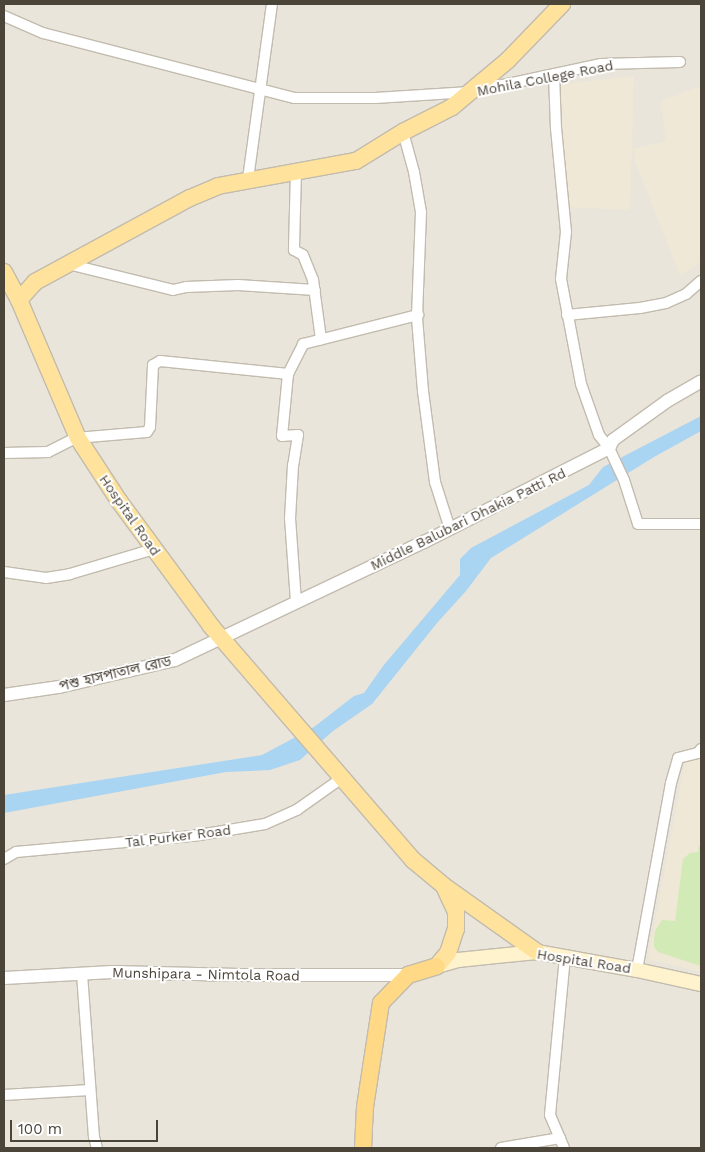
<!DOCTYPE html>
<html>
<head>
<meta charset="utf-8">
<style>
	body { margin:0 }
	#map { position:relative; width:705px; height:1152px; overflow:hidden; background:#f6f3ec; font-family:"Work Sans","Noto Sans Bengali",sans-serif }
	div>[style] { position:absolute }
	.residential>* { inset:0; background:#eae5da; transform-origin:0 0 }
	.education>* { inset:0; background:#efe8d6 }
	.green>* { inset:0; background:#d2eab5 }
	.water>* { inset:0; background:#a9d4f2 }
	.roads { filter:drop-shadow(1px 0 #c2bbae) drop-shadow(-1px 0 #c2bbae) drop-shadow(0 1px #c2bbae) drop-shadow(0 -1px #c2bbae) }
	.minor>* { height:10px; margin:-5px; padding:0 5px; transform-origin:5px; border-radius:5px; background:#fff }
	.tertiary>* { height:12px; margin:-6px; padding:0 6px; transform-origin:6px; border-radius:6px; background:#fff }
	.secondary>* { height:14px; margin:-7px; padding:0 7px; transform-origin:7px; border-radius:7px; background:#fff3cd }
	.primary>* { height:16px; margin:-8px; padding:0 8px; transform-origin:8px; border-radius:8px; background:#ffe39c }
	.trunk>* { height:16px; margin:-8px; padding:0 8px; transform-origin:8px; border-radius:8px; background:#ffd985 }
	span { translate:-50% -50%; white-space:nowrap; text-align:center; line-height:1.15; -webkit-text-stroke:4px #fff; paint-order:stroke }
	.street-label { font-size:14px; color:#4b4439 }
	.frame { position:absolute; inset:0; border:5px solid #4b4439; pointer-events:none }
	.scale { position:absolute; left:10px; top:1120px; width:148px; height:22px; box-sizing:border-box; border:2px solid #4b4439; border-top:0; padding-left:6px; font-size:15px; line-height:18px; white-space:nowrap; color:#4b4439; -webkit-text-stroke:4px #fff; paint-order:stroke }
</style>
</head>
<body>
<div id="map">
	<div class="residential">
		<div style="left:4px;top:4px;width:697px;height:1144px"></div>
	</div>
	<div class="education">
		<div style="clip-path:polygon(634px 76px,630px 210px,566px 207px,561px 84px)"></div>
		<div style="clip-path:polygon(701px 86px,701px 261px,680px 276px,636px 163px,633px 149px,666px 141px,661px 101px)"></div>
		<div style="clip-path:polygon(701px 756px,701px 972px,648px 959px,685px 763px,686px 761px)"></div>
	</div>
	<div class="green">
		<div style="clip-path:polygon(699px 846px,701px 846px,701px 966px,658px 952px,654px 947px,654px 939px,655px 931px,662px 920px,675px 921px,683px 859px,690px 853px,698px 852px)"></div>
	</div>
	<div class="water">
		<div style="clip-path:polygon(701px 416px,701px 431px,654px 457px,491px 558px,466px 591px,437px 623px,372px 704px,333px 731px,300px 760px,270px 770px,226px 772px,4px 813px,4px 795px,262px 755px,292px 739px,314px 727px,354px 696px,364px 693px,383px 666px,460px 575px,460px 559px,471px 548px,589px 485px,603px 467px)"></div>
	</div>
	<div class="roads">
		<div class="minor">
			<div style="left:4px;top:16px;width:43px;rotate:23.6deg"></div>
			<div style="left:43px;top:33px;width:260px;rotate:14.5deg"></div>
			<div style="left:295px;top:98px;width:80px"></div>
			<div style="left:375px;top:98px;width:95px;rotate:-3.6deg"></div>
			<div style="left:470px;top:92px;width:134px;rotate:-12.1deg"></div>
			<div style="left:601px;top:64px;width:79px;rotate:-1.5deg"></div>
			<div style="left:554px;top:74px;width:54px;rotate:87.9deg"></div>
			<div style="left:556px;top:128px;width:104px;rotate:84.5deg"></div>
			<div style="left:566px;top:232px;width:47px;rotate:96.1deg"></div>
			<div style="left:561px;top:279px;width:107px;rotate:79.2deg"></div>
			<div style="left:581px;top:384px;width:54px;rotate:70.6deg"></div>
			<div style="left:599px;top:435px;width:16px;rotate:52deg"></div>
			<div style="left:609px;top:448px;width:35px;rotate:65deg"></div>
			<div style="left:624px;top:480px;width:46px;rotate:72.3deg"></div>
			<div style="left:638px;top:524px;width:63px"></div>
			<div style="left:403px;top:132px;width:41px;rotate:74.6deg"></div>
			<div style="left:414px;top:172px;width:41px;rotate:80.1deg"></div>
			<div style="left:421px;top:212px;width:106px;rotate:92.2deg"></div>
			<div style="left:417px;top:318px;width:73px;rotate:85.3deg"></div>
			<div style="left:423px;top:391px;width:92px;rotate:82.5deg"></div>
			<div style="left:435px;top:482px;width:49px;rotate:72.3deg"></div>
			<div style="left:296px;top:171px;width:79px;rotate:91.5deg"></div>
			<div style="left:294px;top:250px;width:10px;rotate:29deg"></div>
			<div style="left:303px;top:255px;width:27px;rotate:68deg"></div>
			<div style="left:313px;top:280px;width:60px;rotate:82.3deg"></div>
			<div style="left:248px;top:179px;width:177px;rotate:-82.2deg"></div>
			<div style="left:68px;top:264px;width:108px;rotate:13.9deg"></div>
			<div style="left:173px;top:290px;width:13px;rotate:-13deg"></div>
			<div style="left:186px;top:287px;width:52px;rotate:-2.2deg"></div>
			<div style="left:238px;top:285px;width:77px;rotate:3.7deg"></div>
			<div style="left:567px;top:315px;width:73px;rotate:-5.5deg"></div>
			<div style="left:640px;top:308px;width:26px;rotate:-11deg"></div>
			<div style="left:666px;top:303px;width:22px;rotate:-24deg"></div>
			<div style="left:686px;top:294px;width:20px;rotate:-41deg"></div>
			<div style="left:288px;top:374px;width:62px;rotate:95.5deg"></div>
			<div style="left:282px;top:436px;width:16px;rotate:-4deg"></div>
			<div style="left:298px;top:435px;width:30px;rotate:99deg"></div>
			<div style="left:293px;top:465px;width:53px;rotate:93.2deg"></div>
			<div style="left:290px;top:518px;width:84px;rotate:85.9deg"></div>
			<div style="left:4px;top:453px;width:44px;rotate:-1.3deg"></div>
			<div style="left:48px;top:452px;width:31px;rotate:-27deg"></div>
			<div style="left:76px;top:438px;width:71px;rotate:-4.8deg"></div>
			<div style="left:147px;top:432px;width:6px;rotate:-59deg"></div>
			<div style="left:150px;top:427px;width:62px;rotate:-87.2deg"></div>
			<div style="left:153px;top:365px;width:8px;rotate:-30deg"></div>
			<div style="left:160px;top:361px;width:129px;rotate:5.8deg"></div>
			<div style="left:288px;top:374px;width:34px;rotate:-63deg"></div>
			<div style="left:303px;top:344px;width:119px;rotate:-14.2deg"></div>
			<div style="left:4px;top:572px;width:42px;rotate:8.1deg"></div>
			<div style="left:46px;top:578px;width:24px;rotate:-9deg"></div>
			<div style="left:70px;top:574px;width:88px;rotate:-16.6deg"></div>
			<div style="left:4px;top:859px;width:14px;rotate:-30deg"></div>
			<div style="left:16px;top:852px;width:178px;rotate:-5.2deg"></div>
			<div style="left:193px;top:836px;width:73px;rotate:-9.5deg"></div>
			<div style="left:265px;top:824px;width:36px;rotate:-24deg"></div>
			<div style="left:298px;top:809px;width:54px;rotate:-35.2deg"></div>
			<div style="left:637px;top:970px;width:190px;rotate:-79.7deg"></div>
			<div style="left:671px;top:783px;width:26px;rotate:-74deg"></div>
			<div style="left:678px;top:758px;width:21px;rotate:-14deg"></div>
			<div style="left:698px;top:753px;width:5px;rotate:-53deg"></div>
			<div style="left:82px;top:974px;width:163px;rotate:85.8deg"></div>
			<div style="left:94px;top:1137px;width:11px;rotate:75deg"></div>
			<div style="left:4px;top:1095px;width:86px;rotate:-3.3deg"></div>
			<div style="left:501px;top:1148px;width:60px;rotate:-9.6deg"></div>
			<div style="left:564px;top:1148px;width:36px;rotate:-113deg"></div>
			<div style="left:550px;top:1115px;width:159px;rotate:-84.6deg"></div>
		</div>
		<div class="tertiary">
			<div style="left:4px;top:695px;width:56px;rotate:-8.3deg"></div>
			<div style="left:59px;top:687px;width:119px;rotate:-13.1deg"></div>
			<div style="left:175px;top:660px;width:276px;rotate:-25.4deg"></div>
			<div style="left:424px;top:542px;width:208px;rotate:-26.9deg"></div>
			<div style="left:609px;top:448px;width:9px;rotate:-63deg"></div>
			<div style="left:613px;top:440px;width:67px;rotate:-35.8deg"></div>
			<div style="left:667px;top:401px;width:39px;rotate:-30deg"></div>
			<div style="left:4px;top:978px;width:108px;rotate:-3.2deg"></div>
			<div style="left:112px;top:972px;width:127px;rotate:1.4deg"></div>
			<div style="left:239px;top:975px;width:169px"></div>
		</div>
		<div class="secondary">
			<div style="left:437px;top:966px;width:22px;rotate:-16deg"></div>
			<div style="left:458px;top:960px;width:79px;rotate:-5.8deg"></div>
			<div style="left:537px;top:952px;width:102px;rotate:10.2deg"></div>
			<div style="left:637px;top:970px;width:66px;rotate:12.3deg"></div>
		</div>
		<div class="primary">
			<div style="left:4px;top:272px;width:32px;rotate:62deg"></div>
			<div style="left:19px;top:300px;width:150px;rotate:66.9deg"></div>
			<div style="left:78px;top:438px;width:75px;rotate:56.9deg"></div>
			<div style="left:119px;top:501px;width:155px;rotate:53.6deg"></div>
			<div style="left:211px;top:626px;width:309px;rotate:49.2deg"></div>
			<div style="left:413px;top:860px;width:40px;rotate:40deg"></div>
			<div style="left:444px;top:886px;width:114px;rotate:35.4deg"></div>
			<div style="left:19px;top:300px;width:24px;rotate:-48deg"></div>
			<div style="left:35px;top:282px;width:176px;rotate:-28.5deg"></div>
			<div style="left:190px;top:198px;width:30px;rotate:-23deg"></div>
			<div style="left:218px;top:186px;width:140px;rotate:-10.3deg"></div>
			<div style="left:356px;top:161px;width:55px;rotate:-31.7deg"></div>
			<div style="left:403px;top:132px;width:55px;rotate:-27deg"></div>
			<div style="left:452px;top:107px;width:73px;rotate:-40deg"></div>
			<div style="left:508px;top:60px;width:78px;rotate:-46deg"></div>
			<div style="left:437px;top:966px;width:17px;rotate:-50deg"></div>
			<div style="left:448px;top:953px;width:25px;rotate:-72deg"></div>
			<div style="left:456px;top:929px;width:17px;rotate:-90deg"></div>
			<div style="left:456px;top:912px;width:26px;rotate:-115deg"></div>
		</div>
		<div class="trunk">
			<div style="left:363px;top:1148px;width:41px;rotate:-87.2deg"></div>
			<div style="left:365px;top:1107px;width:105px;rotate:-81.3deg"></div>
			<div style="left:381px;top:1003px;width:39px;rotate:-46deg"></div>
			<div style="left:408px;top:975px;width:30px;rotate:-17deg"></div>
		</div>
	</div>
	<div class="street-label">
		<span style="left:545px;top:78px;rotate:-11deg">Mohila College Road</span>
		<span style="left:130px;top:515px;rotate:55deg">Hospital Road</span>
		<span style="left:468px;top:519px;rotate:-26deg">Middle Balubari Dhakia Patti Rd</span>
		<span style="left:115px;top:673px;rotate:-13deg">পশু হাসপাতাল রোড</span>
		<span style="left:178px;top:836px;rotate:-7deg">Tal Purker Road</span>
		<span style="left:584px;top:961px;rotate:9deg">Hospital Road</span>
		<span style="left:206px;top:974px;rotate:1deg">Munshipara - Nimtola Road</span>
	</div>
	<div class="frame"></div>
	<div class="scale">100 m</div>
</div>
</body>
</html>
